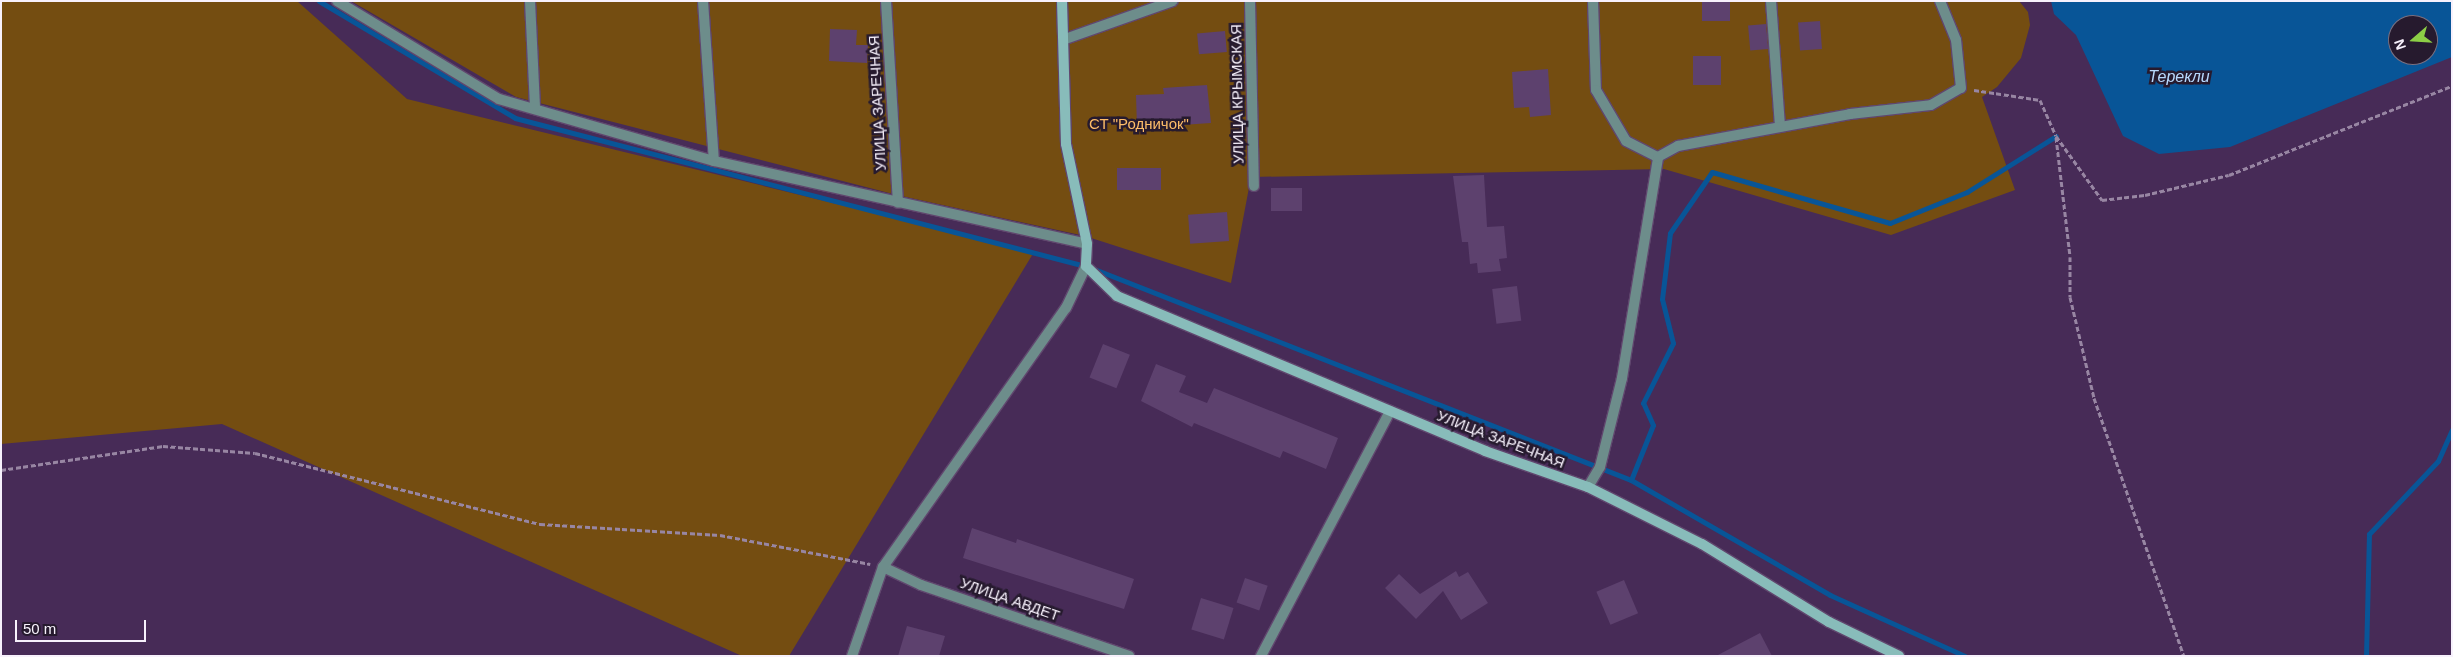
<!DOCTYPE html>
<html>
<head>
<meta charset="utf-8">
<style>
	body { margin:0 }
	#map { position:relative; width:2453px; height:657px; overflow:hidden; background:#472b57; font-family:Arial,sans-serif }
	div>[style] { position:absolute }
	.green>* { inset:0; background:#744d11 }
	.water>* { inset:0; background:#085597 }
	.stream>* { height:5px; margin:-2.5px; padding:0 2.5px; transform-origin:2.5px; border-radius:2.5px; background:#085597 }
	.building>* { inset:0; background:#5d416e; transform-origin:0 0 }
	.path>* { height:3px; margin-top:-1.5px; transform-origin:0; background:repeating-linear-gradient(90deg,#9886a3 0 5px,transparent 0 7.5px) }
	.roads { filter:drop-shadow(1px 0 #60476e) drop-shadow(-1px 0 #60476e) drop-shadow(0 1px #60476e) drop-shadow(0 -1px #60476e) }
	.lane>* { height:10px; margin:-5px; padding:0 5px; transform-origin:5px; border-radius:5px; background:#6d8d8b }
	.street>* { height:10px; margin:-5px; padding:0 5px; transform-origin:5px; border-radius:5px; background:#6d8d8b }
	.secondary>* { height:10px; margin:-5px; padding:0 5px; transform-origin:5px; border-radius:5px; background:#88bcba }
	span { translate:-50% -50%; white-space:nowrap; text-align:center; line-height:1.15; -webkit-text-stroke:5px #261a2e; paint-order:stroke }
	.street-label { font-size:15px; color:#f7f1fc }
	.park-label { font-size:15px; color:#febd69 }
	.water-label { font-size:16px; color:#b7d8fd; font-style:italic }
	.frame { position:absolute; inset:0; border:2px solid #f7f1fc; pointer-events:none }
	.north { position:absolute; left:2388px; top:15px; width:50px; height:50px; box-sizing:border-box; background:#261a2e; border:1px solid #7a7080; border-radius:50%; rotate:251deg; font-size:14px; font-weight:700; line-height:20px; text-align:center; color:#f7f1fc }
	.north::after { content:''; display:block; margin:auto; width:18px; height:22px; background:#8cce46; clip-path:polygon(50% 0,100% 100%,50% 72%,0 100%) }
	.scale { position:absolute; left:15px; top:620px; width:131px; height:22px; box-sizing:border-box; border:2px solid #f7f1fc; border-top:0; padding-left:6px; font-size:15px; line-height:18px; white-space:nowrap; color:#f7f1fc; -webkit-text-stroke:4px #261a2e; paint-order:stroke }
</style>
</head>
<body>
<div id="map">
	<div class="green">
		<div style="clip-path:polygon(1px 1px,297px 1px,407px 99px,1034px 252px,789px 656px,742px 656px,222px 424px,1px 444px)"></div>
		<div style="clip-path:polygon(351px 1px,2019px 1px,2028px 12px,2030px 25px,2021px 58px,1997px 87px,1982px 97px,2015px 190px,1891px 235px,1664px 169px,1251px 177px,1231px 283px,1085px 236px,897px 195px,516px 97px)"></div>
	</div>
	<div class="water">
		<div style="clip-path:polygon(evenodd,2051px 1px,2452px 1px,2452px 57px,2230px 147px,2159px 154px,2123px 136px,2076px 35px,2054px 14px,2051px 1px,2398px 25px,2428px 25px,2428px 55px,2398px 55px,2398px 25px)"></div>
	</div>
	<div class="stream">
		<div style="left:319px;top:1px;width:228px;rotate:30.8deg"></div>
		<div style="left:515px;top:118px;width:593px;rotate:14.55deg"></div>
		<div style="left:1089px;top:267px;width:582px;rotate:21.45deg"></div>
		<div style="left:1631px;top:480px;width:230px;rotate:30deg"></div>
		<div style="left:1830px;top:595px;width:148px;rotate:24.3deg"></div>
		<div style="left:1631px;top:480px;width:59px;rotate:-68.2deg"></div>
		<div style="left:1653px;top:425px;width:24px;rotate:-114deg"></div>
		<div style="left:1643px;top:403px;width:67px;rotate:-63.4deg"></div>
		<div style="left:1673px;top:343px;width:45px;rotate:-104deg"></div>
		<div style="left:1662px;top:299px;width:66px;rotate:-83.1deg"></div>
		<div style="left:1670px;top:233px;width:74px;rotate:-55.5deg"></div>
		<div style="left:1712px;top:172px;width:185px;rotate:16deg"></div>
		<div style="left:1890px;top:223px;width:83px;rotate:-21.9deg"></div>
		<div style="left:1967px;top:192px;width:105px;rotate:-32.2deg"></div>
		<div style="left:2366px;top:656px;width:122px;rotate:-88.6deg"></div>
		<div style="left:2369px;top:534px;width:100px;rotate:-46.6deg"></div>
		<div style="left:2438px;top:461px;width:34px;rotate:-66deg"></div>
	</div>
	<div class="building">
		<div style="left:1702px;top:1px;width:28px;height:20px"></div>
		<div style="left:1820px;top:21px;width:28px;height:22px;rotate:86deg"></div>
		<div style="left:1766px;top:24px;width:25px;height:18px;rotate:85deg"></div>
		<div style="clip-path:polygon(830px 29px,857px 30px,856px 45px,868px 45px,867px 63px,829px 61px)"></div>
		<div style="left:1225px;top:31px;width:21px;height:28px;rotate:85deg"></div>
		<div style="left:1693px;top:56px;width:28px;height:29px"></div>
		<div style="clip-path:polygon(1548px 69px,1551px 115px,1530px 117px,1529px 107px,1514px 108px,1512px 72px)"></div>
		<div style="clip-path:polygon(1207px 85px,1211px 123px,1137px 128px,1136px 95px,1164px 94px,1163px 88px)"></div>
		<div style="left:1161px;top:168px;width:22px;height:44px;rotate:90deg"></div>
		<div style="clip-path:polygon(1484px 175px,1487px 227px,1504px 226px,1507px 258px,1499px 259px,1501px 271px,1478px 273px,1477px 263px,1470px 264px,1468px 242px,1462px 242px,1453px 176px)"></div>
		<div style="left:1271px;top:188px;width:31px;height:23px"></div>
		<div style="left:1227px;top:212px;width:29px;height:39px;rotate:86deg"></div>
		<div style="left:1517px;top:286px;width:35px;height:25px;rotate:83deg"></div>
		<div style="left:1103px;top:344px;width:29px;height:36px;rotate:22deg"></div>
		<div style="clip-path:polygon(1156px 364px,1186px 376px,1179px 392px,1207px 403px,1214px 388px,1338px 438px,1326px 469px,1283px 451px,1280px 458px,1194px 423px,1192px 427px,1141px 401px)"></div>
		<div style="clip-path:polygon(972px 528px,1016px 543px,1017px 539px,1134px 579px,1124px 609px,963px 558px)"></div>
		<div style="clip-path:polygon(1456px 571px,1459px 577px,1468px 572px,1488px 603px,1461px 620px,1443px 591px,1416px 619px,1385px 588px,1399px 574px,1420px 594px)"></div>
		<div style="left:1245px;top:578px;width:24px;height:26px;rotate:19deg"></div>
		<div style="left:1624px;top:580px;width:36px;height:30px;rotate:67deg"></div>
		<div style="left:1201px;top:598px;width:34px;height:33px;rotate:17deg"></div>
		<div style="clip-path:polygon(907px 626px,945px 636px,939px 656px,898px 656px)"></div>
		<div style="clip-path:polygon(1760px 633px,1772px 656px,1716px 656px)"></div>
	</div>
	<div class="path">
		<div style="left:1974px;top:90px;width:67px;rotate:8.6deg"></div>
		<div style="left:2040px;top:100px;width:39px;rotate:66deg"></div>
		<div style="left:2056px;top:136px;width:79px;rotate:54.3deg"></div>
		<div style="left:2102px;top:200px;width:43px;rotate:-6.6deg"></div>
		<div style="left:2145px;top:195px;width:86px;rotate:-13.4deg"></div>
		<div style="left:2229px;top:175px;width:240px;rotate:-21.8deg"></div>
		<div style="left:2056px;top:137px;width:121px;rotate:83.3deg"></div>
		<div style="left:2070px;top:257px;width:40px;rotate:90deg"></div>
		<div style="left:2070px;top:297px;width:104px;rotate:76.6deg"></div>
		<div style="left:2094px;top:398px;width:273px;rotate:70.8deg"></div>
		<div style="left:1px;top:470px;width:164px;rotate:-8.4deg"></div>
		<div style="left:163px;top:446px;width:92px;rotate:4.4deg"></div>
		<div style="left:255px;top:453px;width:294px;rotate:14deg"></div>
		<div style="left:540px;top:524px;width:180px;rotate:3.5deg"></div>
		<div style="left:720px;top:535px;width:153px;rotate:10.9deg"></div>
	</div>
	<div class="roads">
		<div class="lane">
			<div style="left:1771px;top:1px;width:126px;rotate:85.9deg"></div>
			<div style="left:1065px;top:39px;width:114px;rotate:-19.4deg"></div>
			<div style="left:1588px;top:487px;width:23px;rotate:-59deg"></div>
			<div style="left:1600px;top:467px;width:92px;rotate:-76.1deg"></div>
			<div style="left:1622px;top:378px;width:224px;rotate:-80.7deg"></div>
		</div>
		<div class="street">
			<div style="left:337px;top:1px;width:189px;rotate:31.2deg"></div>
			<div style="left:499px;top:99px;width:224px;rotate:16.1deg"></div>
			<div style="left:714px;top:161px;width:382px;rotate:12.5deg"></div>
			<div style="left:530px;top:1px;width:108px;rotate:87.3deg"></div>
			<div style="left:703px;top:1px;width:160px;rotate:86.1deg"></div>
			<div style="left:886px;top:1px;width:202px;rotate:86.6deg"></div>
			<div style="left:1250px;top:1px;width:185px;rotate:88.8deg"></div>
			<div style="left:1593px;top:1px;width:89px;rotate:88.1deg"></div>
			<div style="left:1596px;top:90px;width:59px;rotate:59.5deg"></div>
			<div style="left:1626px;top:141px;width:36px;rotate:27deg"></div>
			<div style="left:1658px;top:157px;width:23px;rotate:-29deg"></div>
			<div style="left:1678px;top:146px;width:175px;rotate:-10.5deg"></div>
			<div style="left:1850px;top:114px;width:81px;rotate:-6.3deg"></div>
			<div style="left:1931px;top:105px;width:34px;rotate:-30deg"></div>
			<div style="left:1961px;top:88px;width:48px;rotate:-95.9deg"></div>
			<div style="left:1956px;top:40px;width:42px;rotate:-112.3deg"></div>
			<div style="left:883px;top:567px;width:42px;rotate:25.3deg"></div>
			<div style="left:921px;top:585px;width:220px;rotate:18.8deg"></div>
			<div style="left:852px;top:656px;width:94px;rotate:-70.8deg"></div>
			<div style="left:883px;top:567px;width:317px;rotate:-54.8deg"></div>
			<div style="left:1066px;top:308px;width:47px;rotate:-64.5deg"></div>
			<div style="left:1261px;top:656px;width:277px;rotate:-62.2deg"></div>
		</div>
		<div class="secondary">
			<div style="left:1062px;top:1px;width:143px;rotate:88.4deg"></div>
			<div style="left:1066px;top:144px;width:102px;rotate:78.1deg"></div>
			<div style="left:1087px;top:244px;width:22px;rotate:93deg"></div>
			<div style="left:1086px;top:266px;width:43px;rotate:44.1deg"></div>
			<div style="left:1117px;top:296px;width:399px;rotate:22.8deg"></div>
			<div style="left:1485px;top:451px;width:109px;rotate:19.3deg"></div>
			<div style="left:1588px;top:487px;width:127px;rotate:26.6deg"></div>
			<div style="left:1702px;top:544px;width:149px;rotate:31.6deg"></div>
			<div style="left:1829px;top:622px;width:78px;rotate:25.9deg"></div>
		</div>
	</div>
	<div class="street-label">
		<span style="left:1237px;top:94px;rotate:-91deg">УЛИЦА КРЫМСКАЯ</span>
		<span style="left:877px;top:103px;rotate:-93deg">УЛИЦА ЗАРЕЧНАЯ</span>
		<span style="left:1501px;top:439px;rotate:21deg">УЛИЦА ЗАРЕЧНАЯ</span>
		<span style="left:1010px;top:599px;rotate:19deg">УЛИЦА АВДЕТ</span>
	</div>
	<div class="park-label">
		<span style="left:1139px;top:124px">СТ "Родничок"</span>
	</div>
	<div class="water-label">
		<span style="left:2179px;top:77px">Терекли</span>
	</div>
	<div class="frame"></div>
	<div class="north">N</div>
	<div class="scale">50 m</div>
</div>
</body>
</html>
